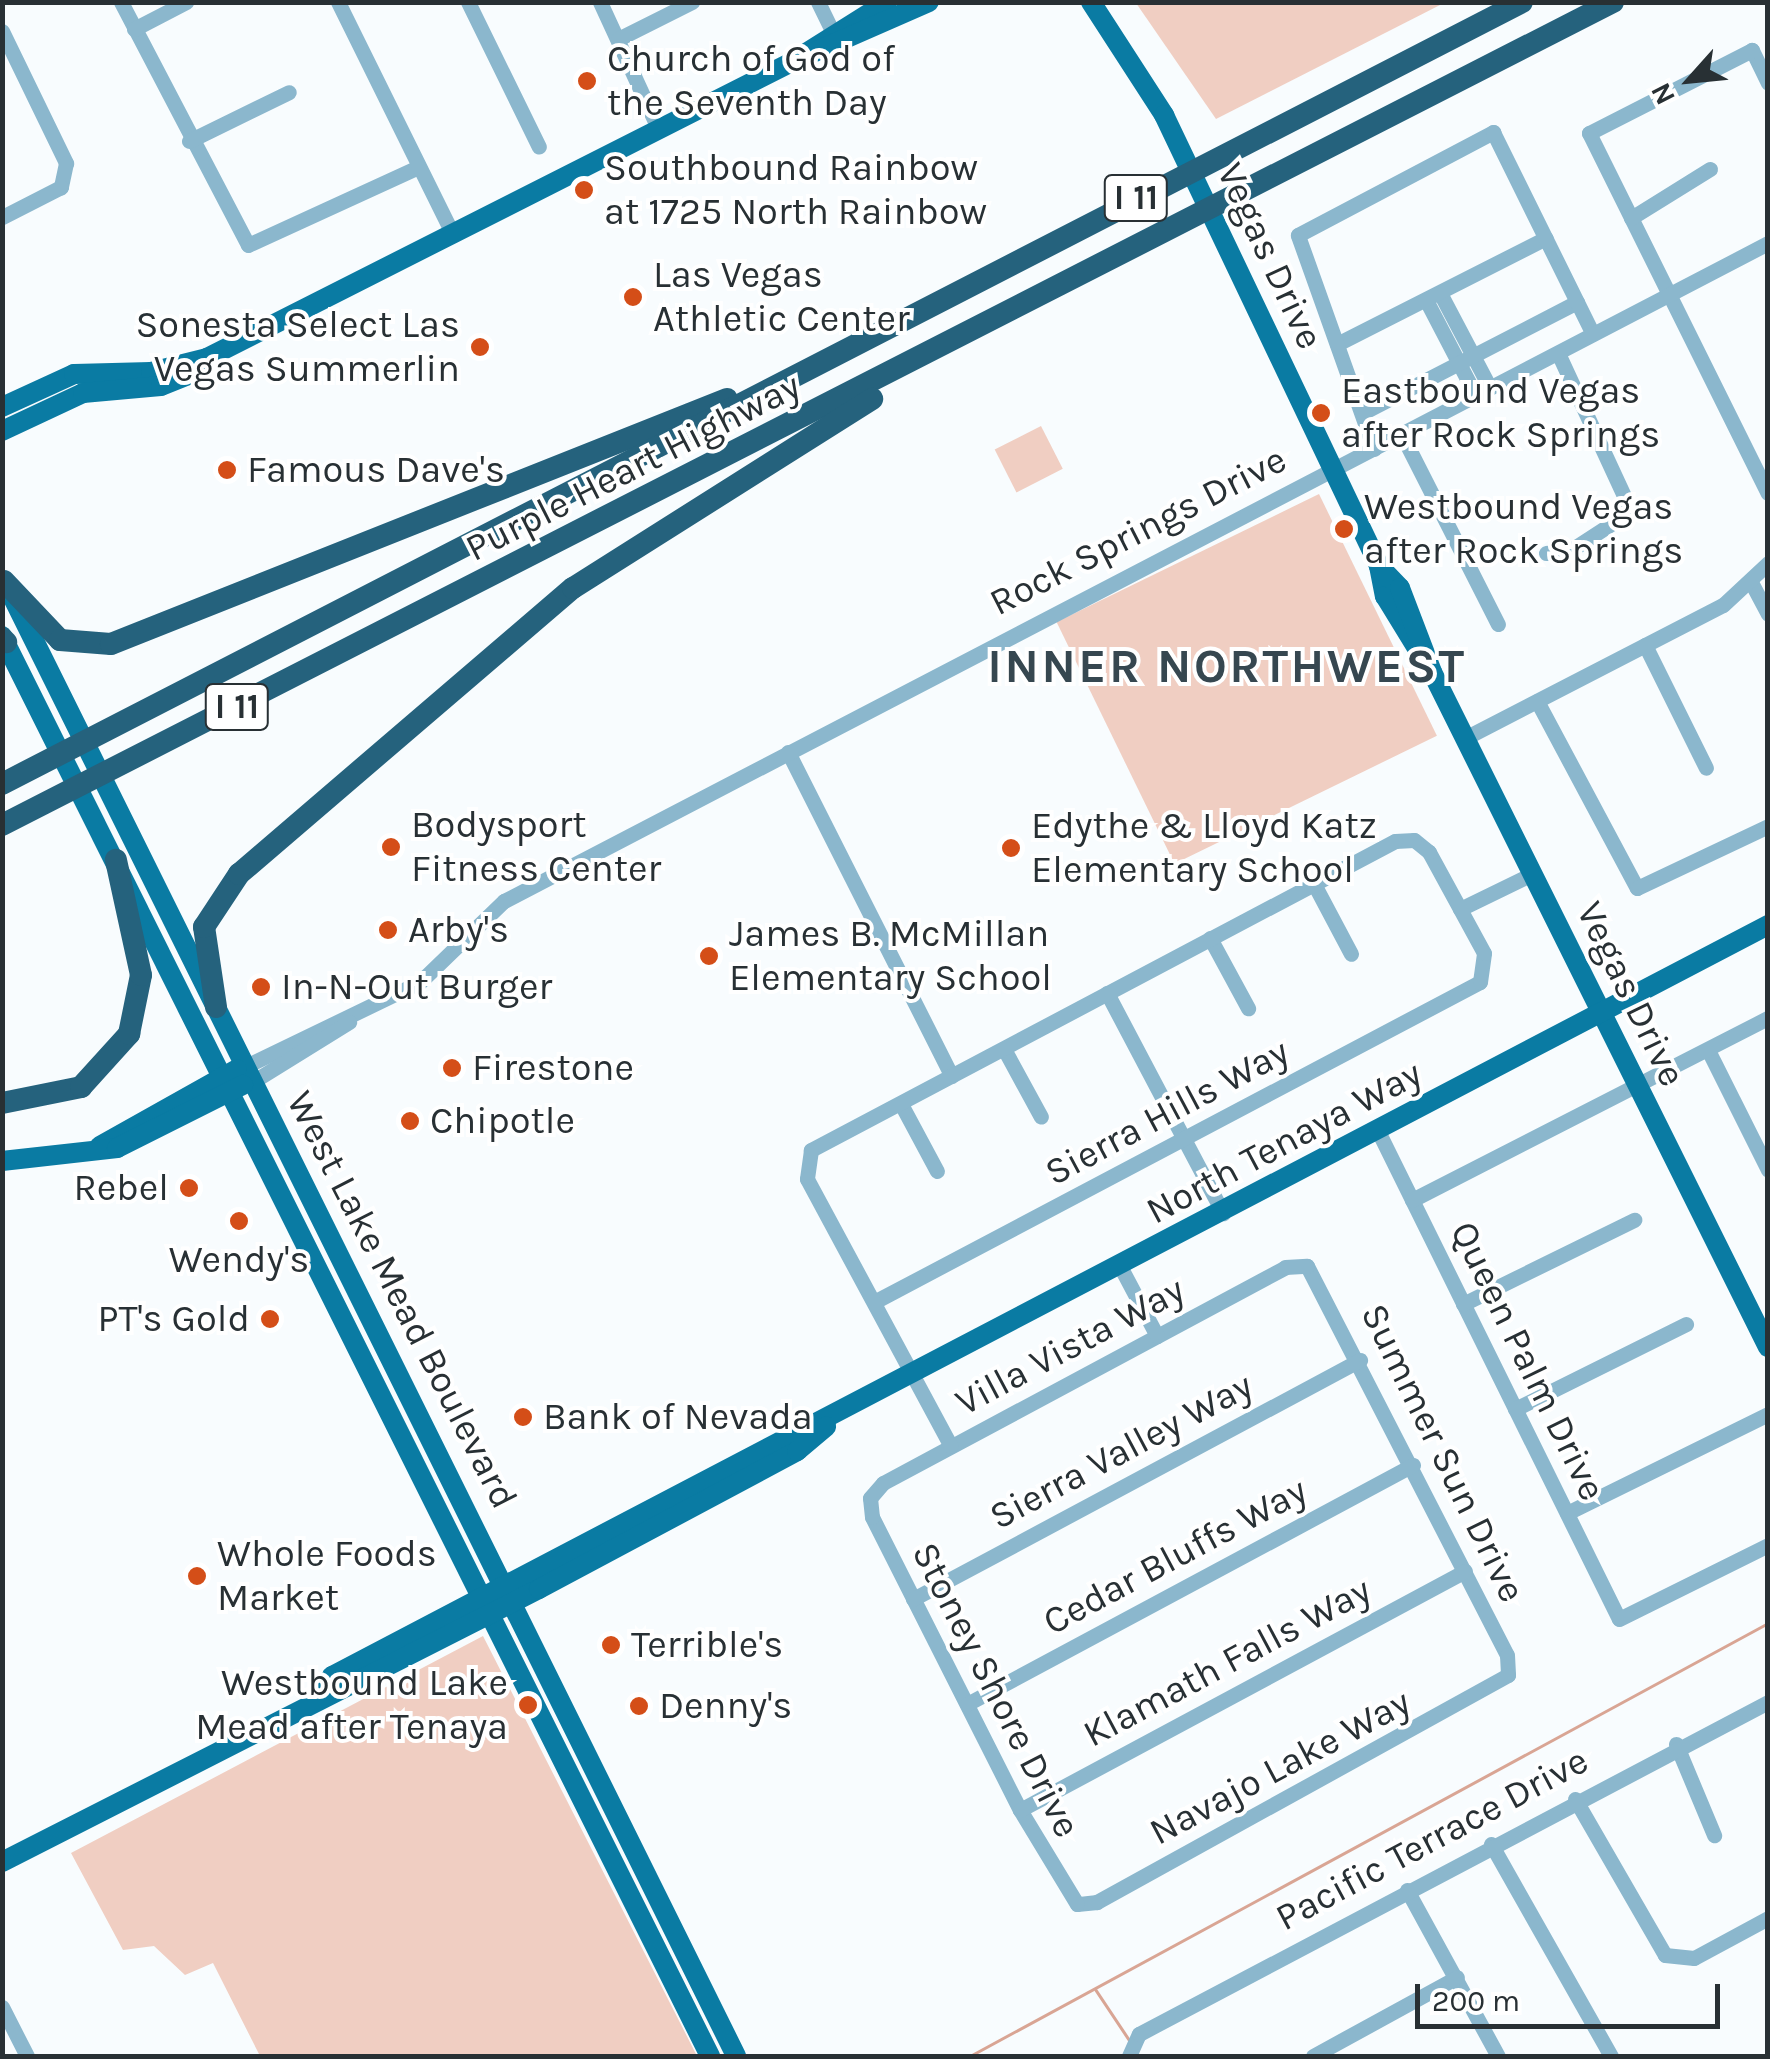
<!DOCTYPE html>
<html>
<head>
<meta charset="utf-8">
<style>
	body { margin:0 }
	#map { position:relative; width:1770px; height:2059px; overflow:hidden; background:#f8fcfe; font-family:Karla,sans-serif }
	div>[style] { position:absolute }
	.green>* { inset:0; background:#f0cec2; transform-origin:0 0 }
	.stream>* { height:2.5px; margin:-1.25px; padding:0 1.25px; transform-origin:1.25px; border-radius:1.25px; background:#d9a594 }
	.minor>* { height:15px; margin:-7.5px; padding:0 7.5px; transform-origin:7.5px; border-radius:7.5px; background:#8bb7cd }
	.major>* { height:20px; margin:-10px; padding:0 10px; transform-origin:10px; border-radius:10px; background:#0a7ba3 }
	.highway>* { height:22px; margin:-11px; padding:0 11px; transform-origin:11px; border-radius:11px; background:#25627d }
	.dots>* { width:28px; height:28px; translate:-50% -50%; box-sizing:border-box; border:5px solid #fff; border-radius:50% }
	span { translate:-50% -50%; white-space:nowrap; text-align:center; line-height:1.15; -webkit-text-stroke:8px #fff; paint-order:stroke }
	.shield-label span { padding:2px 8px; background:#fff; border:2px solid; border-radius:8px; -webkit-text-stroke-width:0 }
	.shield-label { font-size:35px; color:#283034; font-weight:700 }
	.poi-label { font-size:38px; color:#283034 }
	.left { translate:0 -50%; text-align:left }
	.right { translate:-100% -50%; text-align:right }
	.street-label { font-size:38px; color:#283034 }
	.district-label { font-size:48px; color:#364750; font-weight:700; letter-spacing:2.5px }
	.frame { position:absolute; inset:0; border:5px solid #283034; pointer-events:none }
	.north { position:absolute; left:1640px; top:30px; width:100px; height:100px; -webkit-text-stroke:8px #fff; paint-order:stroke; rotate:243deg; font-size:28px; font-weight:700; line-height:40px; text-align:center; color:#283034 }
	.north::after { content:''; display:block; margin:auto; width:35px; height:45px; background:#283034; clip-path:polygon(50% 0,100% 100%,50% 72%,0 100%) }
	.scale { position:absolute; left:1415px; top:1984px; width:305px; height:45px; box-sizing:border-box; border:5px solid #283034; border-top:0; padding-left:12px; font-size:30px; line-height:35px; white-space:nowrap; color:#283034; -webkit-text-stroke:8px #fff; paint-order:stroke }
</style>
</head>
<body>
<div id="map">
	<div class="green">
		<div style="clip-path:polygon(1136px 3px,1444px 3px,1216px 119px)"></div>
		<div style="left:1041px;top:426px;width:48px;height:52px;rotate:63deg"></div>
		<div style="left:1319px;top:494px;width:269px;height:292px;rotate:64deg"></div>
		<div style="clip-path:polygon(483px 1636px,697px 2056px,260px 2056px,213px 1963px,185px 1975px,154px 1946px,123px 1950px,71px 1853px)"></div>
	</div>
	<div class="stream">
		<div style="left:1096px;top:1990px;width:61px;rotate:56.3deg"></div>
		<div style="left:970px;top:2056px;width:908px;rotate:-28.48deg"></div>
	</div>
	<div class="minor">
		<div style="left:121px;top:2px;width:274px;rotate:62.4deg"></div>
		<div style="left:248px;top:245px;width:187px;rotate:-24.6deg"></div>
		<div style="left:338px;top:2px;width:260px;rotate:63.7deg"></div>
		<div style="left:468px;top:2px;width:161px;rotate:63.9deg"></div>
		<div style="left:600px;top:2px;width:141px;rotate:65.3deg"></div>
		<div style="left:818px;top:2px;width:32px;rotate:64deg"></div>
		<div style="left:134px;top:29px;width:59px;rotate:-27.4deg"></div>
		<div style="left:2px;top:31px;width:147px;rotate:64.1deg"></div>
		<div style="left:66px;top:163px;width:25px;rotate:102deg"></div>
		<div style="left:61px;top:187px;width:66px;rotate:153deg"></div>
		<div style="left:618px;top:39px;width:83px;rotate:-26.6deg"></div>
		<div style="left:1768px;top:83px;width:37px;rotate:-116deg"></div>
		<div style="left:1752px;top:50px;width:183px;rotate:153deg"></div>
		<div style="left:1589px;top:133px;width:402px;rotate:63.6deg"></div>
		<div style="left:189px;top:141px;width:111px;rotate:-26.1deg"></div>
		<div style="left:1631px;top:218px;width:93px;rotate:-31.8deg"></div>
		<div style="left:1440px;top:293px;width:107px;rotate:62.2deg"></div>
		<div style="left:1426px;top:300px;width:108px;rotate:62.5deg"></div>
		<div style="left:1337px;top:344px;width:234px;rotate:-26.9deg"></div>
		<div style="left:1362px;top:413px;width:242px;rotate:-27.3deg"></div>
		<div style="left:1402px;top:435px;width:212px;rotate:63.1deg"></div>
		<div style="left:1374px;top:449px;width:227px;rotate:-109.6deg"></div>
		<div style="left:1298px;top:235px;width:221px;rotate:-27.8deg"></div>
		<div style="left:1493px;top:132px;width:225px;rotate:63.7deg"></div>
		<div style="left:1546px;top:553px;width:25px;rotate:-7deg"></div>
		<div style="left:1571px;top:550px;width:72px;rotate:-33deg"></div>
		<div style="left:1631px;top:511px;width:174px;rotate:-114.8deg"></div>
		<div style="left:1752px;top:584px;width:34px;rotate:62deg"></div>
		<div style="left:1645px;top:645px;width:137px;rotate:63.6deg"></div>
		<div style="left:1537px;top:701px;width:212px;rotate:61.9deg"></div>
		<div style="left:1637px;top:888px;width:145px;rotate:-25.3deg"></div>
		<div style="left:1465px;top:738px;width:290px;rotate:-27.3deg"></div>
		<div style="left:1723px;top:605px;width:62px;rotate:-43deg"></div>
		<div style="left:788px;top:752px;width:363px;rotate:63.2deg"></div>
		<div style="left:1314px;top:884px;width:79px;rotate:62.1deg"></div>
		<div style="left:1460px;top:909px;width:80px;rotate:-25.9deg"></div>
		<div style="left:1210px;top:938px;width:80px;rotate:61.5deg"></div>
		<div style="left:1107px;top:993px;width:249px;rotate:62.2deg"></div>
		<div style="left:1004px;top:1049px;width:77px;rotate:61.4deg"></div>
		<div style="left:1708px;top:1050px;width:134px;rotate:63.4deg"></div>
		<div style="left:246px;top:1066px;width:193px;rotate:-25.8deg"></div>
		<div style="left:420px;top:982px;width:117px;rotate:-44deg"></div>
		<div style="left:504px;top:901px;width:1425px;rotate:-27.5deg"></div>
		<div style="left:254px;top:1081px;width:112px;rotate:-31.8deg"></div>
		<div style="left:901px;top:1104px;width:76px;rotate:61.8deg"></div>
		<div style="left:1378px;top:1131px;width:544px;rotate:63.72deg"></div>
		<div style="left:1619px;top:1619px;width:166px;rotate:-26.4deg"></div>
		<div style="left:1412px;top:1200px;width:400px;rotate:-27.1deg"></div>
		<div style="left:1307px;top:1266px;width:437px;rotate:62.8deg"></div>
		<div style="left:1507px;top:1655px;width:20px;rotate:87deg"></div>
		<div style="left:1508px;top:1675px;width:470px;rotate:151.1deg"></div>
		<div style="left:1097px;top:1902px;width:20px;rotate:174deg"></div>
		<div style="left:1077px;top:1904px;width:110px;rotate:-121.2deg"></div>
		<div style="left:1020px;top:1810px;width:328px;rotate:-116.8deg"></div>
		<div style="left:872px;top:1517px;width:19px;rotate:-96deg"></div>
		<div style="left:870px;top:1498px;width:20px;rotate:-49deg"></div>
		<div style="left:883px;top:1483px;width:456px;rotate:-28.2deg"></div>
		<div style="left:1285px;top:1267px;width:22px;rotate:-3deg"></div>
		<div style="left:1121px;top:1268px;width:77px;rotate:62.1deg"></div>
		<div style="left:874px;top:1302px;width:685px;rotate:-27.84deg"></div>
		<div style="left:1480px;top:982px;width:29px;rotate:-82deg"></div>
		<div style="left:1484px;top:953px;width:115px;rotate:-118.6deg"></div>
		<div style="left:1429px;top:852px;width:19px;rotate:-141deg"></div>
		<div style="left:1414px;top:840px;width:19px;rotate:177deg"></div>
		<div style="left:1395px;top:841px;width:661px;rotate:152.12deg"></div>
		<div style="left:811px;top:1150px;width:29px;rotate:98deg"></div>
		<div style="left:807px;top:1179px;width:303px;rotate:61.7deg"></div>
		<div style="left:1463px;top:1304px;width:191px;rotate:-26.2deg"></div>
		<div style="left:1515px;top:1409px;width:191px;rotate:-26.4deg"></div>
		<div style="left:1567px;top:1513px;width:224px;rotate:-26.2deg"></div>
		<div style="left:913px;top:1599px;width:507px;rotate:-28.13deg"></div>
		<div style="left:967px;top:1704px;width:506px;rotate:-28.19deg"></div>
		<div style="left:1676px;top:1744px;width:99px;rotate:67.3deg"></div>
		<div style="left:1575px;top:1799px;width:180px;rotate:60deg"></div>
		<div style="left:1665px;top:1955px;width:29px;rotate:6deg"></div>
		<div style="left:1694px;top:1958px;width:84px;rotate:-28.4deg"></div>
		<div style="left:1020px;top:1810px;width:505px;rotate:-28.24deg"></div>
		<div style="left:1491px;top:1844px;width:244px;rotate:60.5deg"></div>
		<div style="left:1407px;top:1890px;width:189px;rotate:61.3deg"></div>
		<div style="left:2px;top:2007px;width:55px;rotate:63deg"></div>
		<div style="left:1129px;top:2056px;width:24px;rotate:-66deg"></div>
		<div style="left:1139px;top:2034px;width:711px;rotate:-27.83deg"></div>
		<div style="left:1313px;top:2056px;width:164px;rotate:-28.7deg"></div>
	</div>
	<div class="major">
		<div style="left:1091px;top:2px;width:135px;rotate:57.1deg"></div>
		<div style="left:1164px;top:115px;width:500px;rotate:64.5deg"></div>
		<div style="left:1379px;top:566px;width:31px;rotate:79deg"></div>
		<div style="left:1385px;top:596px;width:88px;rotate:58.5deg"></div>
		<div style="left:795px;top:60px;width:109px;rotate:-32.2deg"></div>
		<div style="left:2px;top:407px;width:79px;rotate:-24.6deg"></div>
		<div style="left:74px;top:374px;width:77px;rotate:-1.5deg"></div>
		<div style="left:151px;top:372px;width:58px;rotate:-14deg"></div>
		<div style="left:2px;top:431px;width:89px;rotate:-25.1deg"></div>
		<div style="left:83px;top:393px;width:78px;rotate:-5.1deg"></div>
		<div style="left:161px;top:386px;width:35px;rotate:-22deg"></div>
		<div style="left:194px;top:373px;width:20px;rotate:-49deg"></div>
		<div style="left:207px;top:358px;width:658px;rotate:-26.84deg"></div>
		<div style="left:794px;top:61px;width:147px;rotate:-23.6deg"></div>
		<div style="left:1379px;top:566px;width:30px;rotate:46deg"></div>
		<div style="left:1400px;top:588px;width:90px;rotate:69.1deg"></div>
		<div style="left:1432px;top:672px;width:754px;rotate:63.54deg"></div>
		<div style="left:10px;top:592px;width:1634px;rotate:63.62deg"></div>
		<div style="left:2px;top:636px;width:1587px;rotate:63.5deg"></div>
		<div style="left:100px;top:1146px;width:157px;rotate:-29.3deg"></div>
		<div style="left:2px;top:1161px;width:116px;rotate:-6.4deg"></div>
		<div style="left:117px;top:1148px;width:141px;rotate:-26.6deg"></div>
		<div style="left:320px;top:1694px;width:22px;rotate:-56deg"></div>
		<div style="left:332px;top:1676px;width:1621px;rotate:-27.61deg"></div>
		<div style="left:2px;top:1862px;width:602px;rotate:-26.95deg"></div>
		<div style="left:539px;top:1589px;width:293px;rotate:-28.1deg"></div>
		<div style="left:797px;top:1451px;width:38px;rotate:-40deg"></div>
	</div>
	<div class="highway">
		<div style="left:4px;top:581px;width:81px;rotate:46.5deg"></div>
		<div style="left:60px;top:640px;width:51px;rotate:4.5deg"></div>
		<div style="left:111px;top:644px;width:663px;rotate:-21.69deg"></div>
		<div style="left:2px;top:638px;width:6px;rotate:45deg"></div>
		<div style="left:2px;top:784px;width:1709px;rotate:-27.22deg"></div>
		<div style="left:2px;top:825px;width:1809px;rotate:-27.06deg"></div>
		<div style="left:216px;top:1007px;width:81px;rotate:-98.5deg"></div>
		<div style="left:204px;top:927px;width:64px;rotate:-56.6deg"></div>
		<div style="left:239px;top:874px;width:440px;rotate:-40.6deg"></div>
		<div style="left:573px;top:588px;width:354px;rotate:-32.3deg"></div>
		<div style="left:2px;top:1103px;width:81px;rotate:-11.4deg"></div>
		<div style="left:81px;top:1087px;width:72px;rotate:-47.8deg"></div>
		<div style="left:129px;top:1034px;width:60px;rotate:-78.5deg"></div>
		<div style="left:141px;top:975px;width:118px;rotate:-102.3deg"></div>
	</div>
	<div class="dots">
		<div style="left:587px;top:81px;background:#d44e18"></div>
		<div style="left:584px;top:190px;background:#d44e18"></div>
		<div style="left:633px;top:297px;background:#d44e18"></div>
		<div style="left:480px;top:347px;background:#d44e18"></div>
		<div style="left:1321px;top:413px;background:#d44e18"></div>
		<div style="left:227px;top:470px;background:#d44e18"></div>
		<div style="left:1344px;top:529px;background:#d44e18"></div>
		<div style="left:391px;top:847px;background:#d44e18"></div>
		<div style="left:1011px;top:848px;background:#d44e18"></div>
		<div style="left:388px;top:930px;background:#d44e18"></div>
		<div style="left:709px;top:956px;background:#d44e18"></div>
		<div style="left:261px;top:987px;background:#d44e18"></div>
		<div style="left:452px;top:1068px;background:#d44e18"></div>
		<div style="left:410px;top:1121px;background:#d44e18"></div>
		<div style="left:189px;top:1188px;background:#d44e18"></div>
		<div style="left:239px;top:1221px;background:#d44e18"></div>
		<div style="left:270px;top:1319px;background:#d44e18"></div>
		<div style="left:523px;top:1417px;background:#d44e18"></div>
		<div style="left:197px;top:1576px;background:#d44e18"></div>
		<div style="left:611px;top:1645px;background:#d44e18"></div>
		<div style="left:528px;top:1705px;background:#d44e18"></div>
		<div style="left:639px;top:1706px;background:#d44e18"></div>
	</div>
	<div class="shield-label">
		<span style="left:1136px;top:198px">I 11</span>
		<span style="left:237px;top:707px">I 11</span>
	</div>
	<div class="poi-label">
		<span class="left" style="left:607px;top:81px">Church of God of<br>the Seventh Day</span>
		<span class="left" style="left:604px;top:190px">Southbound Rainbow<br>at 1725 North Rainbow</span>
		<span class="left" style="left:653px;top:297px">Las Vegas<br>Athletic Center</span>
		<span class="right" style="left:460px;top:347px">Sonesta Select Las<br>Vegas Summerlin</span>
		<span class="left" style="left:1341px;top:413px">Eastbound Vegas<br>after Rock Springs</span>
		<span class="left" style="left:247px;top:470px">Famous Dave's</span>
		<span class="left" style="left:1364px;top:529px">Westbound Vegas<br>after Rock Springs</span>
		<span class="left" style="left:411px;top:847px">Bodysport<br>Fitness Center</span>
		<span class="left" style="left:1031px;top:848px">Edythe &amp; Lloyd Katz<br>Elementary School</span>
		<span class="left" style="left:408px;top:930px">Arby's</span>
		<span class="left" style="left:729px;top:956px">James B. McMillan<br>Elementary School</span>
		<span class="left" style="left:281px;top:987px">In-N-Out Burger</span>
		<span class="left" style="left:472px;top:1068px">Firestone</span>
		<span class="left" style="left:430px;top:1121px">Chipotle</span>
		<span class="right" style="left:169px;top:1188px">Rebel</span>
		<span style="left:239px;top:1260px">Wendy's</span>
		<span class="right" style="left:250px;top:1319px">PT's Gold</span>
		<span class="left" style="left:543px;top:1417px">Bank of Nevada</span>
		<span class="left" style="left:217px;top:1576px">Whole Foods<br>Market</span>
		<span class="left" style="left:631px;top:1645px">Terrible's</span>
		<span class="right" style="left:508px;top:1705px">Westbound Lake<br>Mead after Tenaya</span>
		<span class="left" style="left:659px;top:1706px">Denny's</span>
	</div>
	<div class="street-label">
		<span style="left:1270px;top:256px;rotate:65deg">Vegas Drive</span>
		<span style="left:633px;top:467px;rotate:-27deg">Purple Heart Highway</span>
		<span style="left:1138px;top:531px;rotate:-27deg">Rock Springs Drive</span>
		<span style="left:1631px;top:994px;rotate:64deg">Vegas Drive</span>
		<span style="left:1167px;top:1112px;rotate:-28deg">Sierra Hills Way</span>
		<span style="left:1284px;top:1142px;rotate:-28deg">North Tenaya Way</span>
		<span style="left:402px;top:1300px;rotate:63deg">West Lake Mead Boulevard</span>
		<span style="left:1070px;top:1346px;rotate:-28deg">Villa Vista Way</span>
		<span style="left:1528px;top:1361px;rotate:64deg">Queen Palm Drive</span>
		<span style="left:1121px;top:1451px;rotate:-28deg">Sierra Valley Way</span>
		<span style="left:1443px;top:1453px;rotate:64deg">Summer Sun Drive</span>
		<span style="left:1175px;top:1556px;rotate:-28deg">Cedar Bluffs Way</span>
		<span style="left:1227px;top:1662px;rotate:-28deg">Klamath Falls Way</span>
		<span style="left:996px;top:1690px;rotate:63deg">Stoney Shore Drive</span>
		<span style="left:1280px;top:1767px;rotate:-28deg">Navajo Lake Way</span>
		<span style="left:1432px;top:1839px;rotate:-28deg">Pacific Terrace Drive</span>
	</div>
	<div class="district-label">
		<span style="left:1227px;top:667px">INNER NORTHWEST</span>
	</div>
	<div class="frame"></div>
	<div class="north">N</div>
	<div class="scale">200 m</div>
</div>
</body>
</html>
